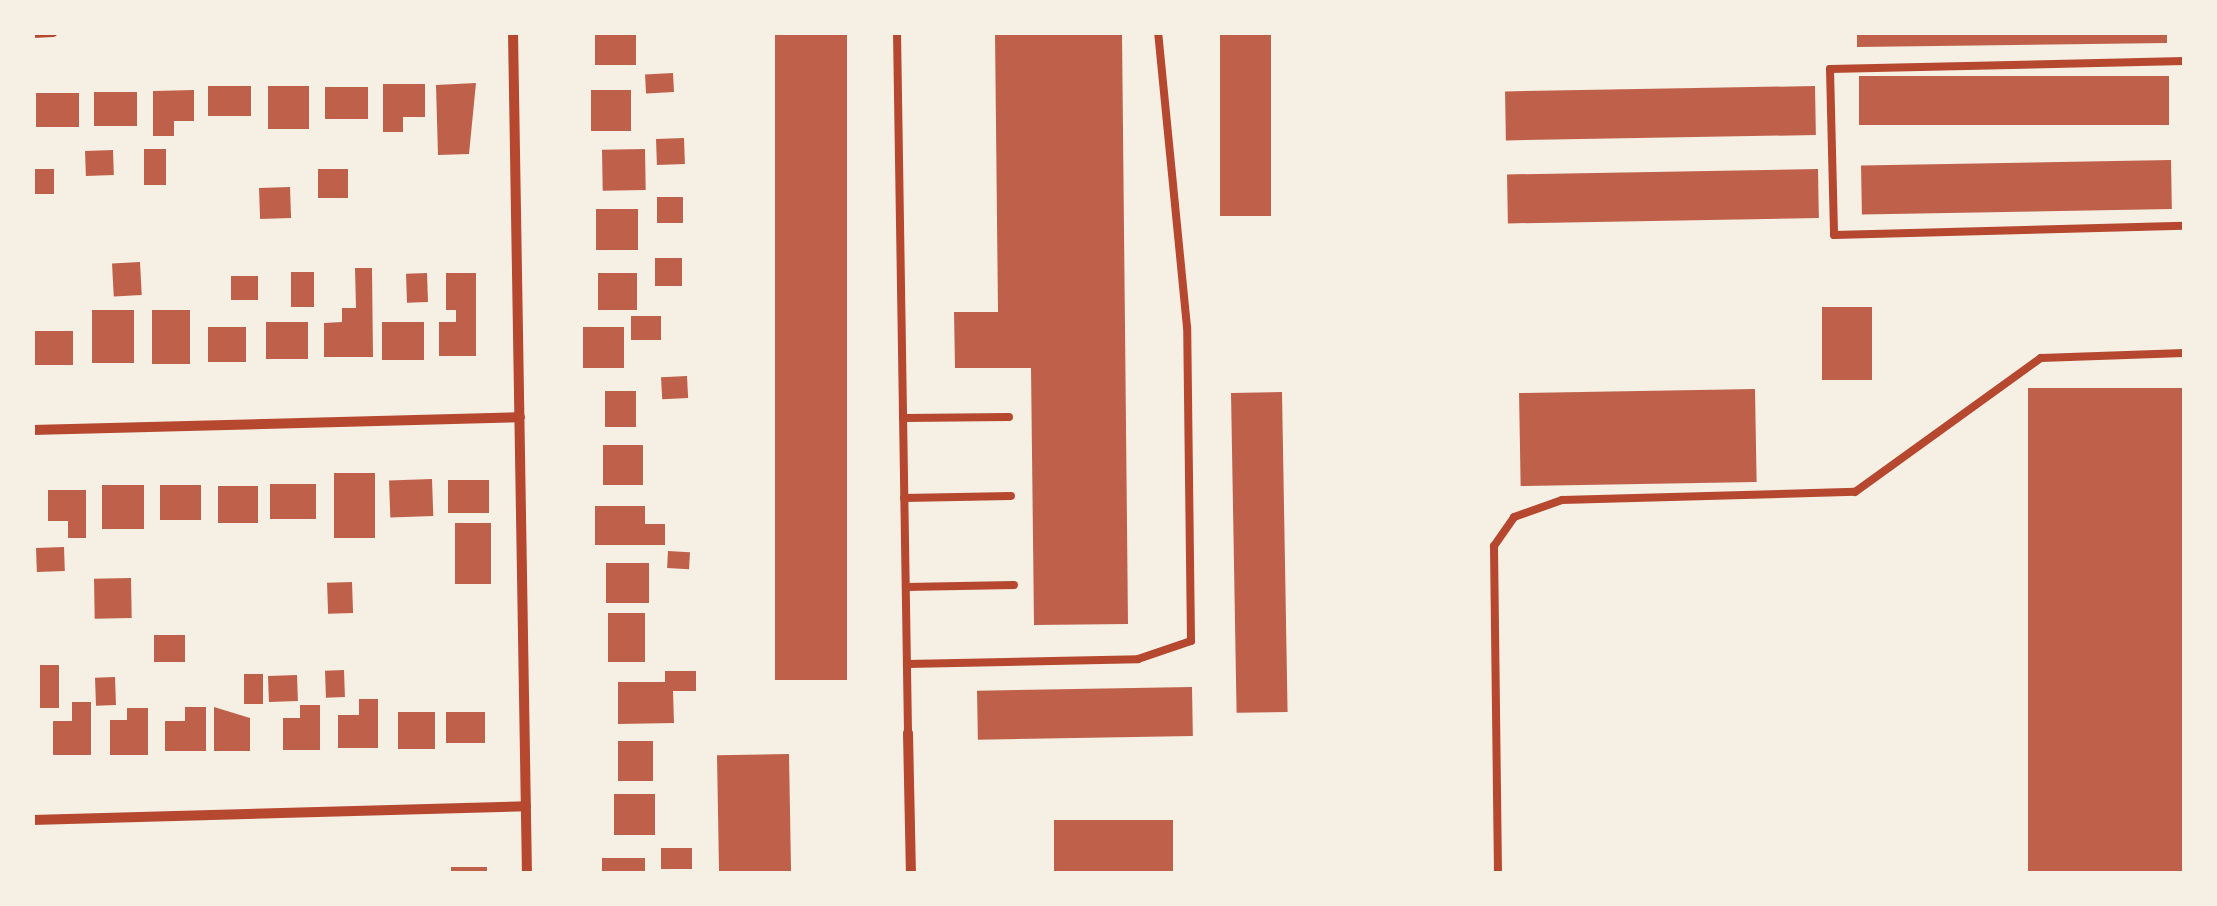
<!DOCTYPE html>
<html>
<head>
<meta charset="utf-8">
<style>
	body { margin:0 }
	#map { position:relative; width:2217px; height:906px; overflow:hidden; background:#f6efe4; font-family:"Titillium Web",sans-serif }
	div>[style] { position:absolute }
	.building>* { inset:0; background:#bf614a; transform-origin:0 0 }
	.service>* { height:8px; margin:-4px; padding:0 4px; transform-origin:4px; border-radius:4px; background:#b5482f }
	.minor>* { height:10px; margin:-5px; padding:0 5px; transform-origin:5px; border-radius:5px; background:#b5482f }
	span { translate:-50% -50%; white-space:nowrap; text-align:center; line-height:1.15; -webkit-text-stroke:10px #f6efe4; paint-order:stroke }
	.frame { position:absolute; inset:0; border:35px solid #f6efe4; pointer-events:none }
</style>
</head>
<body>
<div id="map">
	<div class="building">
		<div style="left:595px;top:32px;width:41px;height:33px"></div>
		<div style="left:775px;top:32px;width:72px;height:648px"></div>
		<div style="clip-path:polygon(995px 32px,1122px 32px,1128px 624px,1034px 625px,1031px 368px,955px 368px,954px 312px,998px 312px)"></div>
		<div style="left:1220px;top:32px;width:51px;height:184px"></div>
		<div style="clip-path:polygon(1857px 32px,2167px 32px,2167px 43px,1857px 47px)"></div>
		<div style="left:673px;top:73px;width:19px;height:28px;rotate:87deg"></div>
		<div style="left:2169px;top:76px;width:49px;height:310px;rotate:90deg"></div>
		<div style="clip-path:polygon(476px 83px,469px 154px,438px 155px,436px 85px)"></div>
		<div style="clip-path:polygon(383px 84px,425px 84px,425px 117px,403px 117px,403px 132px,383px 132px)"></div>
		<div style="left:208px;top:86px;width:43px;height:30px"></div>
		<div style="left:268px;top:86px;width:41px;height:43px"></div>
		<div style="left:1815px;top:86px;width:49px;height:310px;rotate:89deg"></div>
		<div style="left:325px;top:87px;width:43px;height:32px"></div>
		<div style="clip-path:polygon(194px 90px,194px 121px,174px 121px,174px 136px,153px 136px,153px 91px)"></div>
		<div style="left:591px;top:90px;width:40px;height:41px"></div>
		<div style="left:94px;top:92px;width:43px;height:34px"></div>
		<div style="left:36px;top:93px;width:43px;height:34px"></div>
		<div style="left:684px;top:138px;width:26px;height:28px;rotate:88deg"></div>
		<div style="left:144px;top:149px;width:22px;height:36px"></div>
		<div style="left:645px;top:149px;width:41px;height:43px;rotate:89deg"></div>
		<div style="left:113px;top:150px;width:25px;height:28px;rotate:88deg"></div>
		<div style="left:2171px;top:160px;width:49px;height:310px;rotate:89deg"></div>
		<div style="left:54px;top:169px;width:25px;height:22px;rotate:90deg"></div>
		<div style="left:318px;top:169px;width:30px;height:29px"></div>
		<div style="left:1818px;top:169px;width:49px;height:311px;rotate:89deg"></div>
		<div style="left:290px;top:187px;width:31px;height:31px;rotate:88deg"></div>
		<div style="left:657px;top:197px;width:26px;height:26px"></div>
		<div style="left:596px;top:209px;width:42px;height:41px"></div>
		<div style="left:655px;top:258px;width:27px;height:28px"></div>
		<div style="left:140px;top:262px;width:33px;height:28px;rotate:87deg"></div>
		<div style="clip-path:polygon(355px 268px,372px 268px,373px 357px,324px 357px,324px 323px,342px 322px,342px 308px,356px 308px)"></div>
		<div style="left:291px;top:272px;width:23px;height:35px"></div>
		<div style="left:427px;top:273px;width:29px;height:21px;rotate:88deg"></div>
		<div style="clip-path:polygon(446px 273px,476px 273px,476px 356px,439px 356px,439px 322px,456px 322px,456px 310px,446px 310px)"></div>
		<div style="left:598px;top:273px;width:39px;height:37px"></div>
		<div style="left:258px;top:276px;width:24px;height:27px;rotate:90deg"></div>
		<div style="left:1822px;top:307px;width:50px;height:73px"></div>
		<div style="left:92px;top:310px;width:42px;height:53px"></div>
		<div style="left:152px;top:310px;width:38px;height:54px"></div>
		<div style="left:631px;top:316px;width:30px;height:24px"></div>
		<div style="left:266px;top:322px;width:42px;height:37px"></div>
		<div style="left:382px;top:322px;width:42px;height:38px"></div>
		<div style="left:208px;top:327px;width:38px;height:35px"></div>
		<div style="left:583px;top:327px;width:41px;height:41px"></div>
		<div style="left:35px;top:331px;width:38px;height:34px"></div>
		<div style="left:687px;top:376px;width:22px;height:26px;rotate:87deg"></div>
		<div style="left:2184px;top:388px;width:486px;height:156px;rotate:90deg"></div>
		<div style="left:1755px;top:389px;width:93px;height:236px;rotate:89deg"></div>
		<div style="left:605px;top:391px;width:31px;height:36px"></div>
		<div style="left:1282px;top:392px;width:320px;height:51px;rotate:89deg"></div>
		<div style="left:603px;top:445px;width:40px;height:40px"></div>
		<div style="left:334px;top:473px;width:41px;height:65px"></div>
		<div style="left:432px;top:479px;width:37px;height:43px;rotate:88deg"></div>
		<div style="left:448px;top:480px;width:41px;height:33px"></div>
		<div style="left:270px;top:484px;width:46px;height:35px"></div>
		<div style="left:102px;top:485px;width:42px;height:44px"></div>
		<div style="left:160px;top:485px;width:41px;height:35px"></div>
		<div style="left:218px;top:486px;width:40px;height:37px"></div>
		<div style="clip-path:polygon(48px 490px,86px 490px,86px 538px,68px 538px,68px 521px,48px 521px)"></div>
		<div style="clip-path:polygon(595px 506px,645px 506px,645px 524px,665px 524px,665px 545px,595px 545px)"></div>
		<div style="left:455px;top:523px;width:36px;height:61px"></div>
		<div style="left:64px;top:547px;width:24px;height:28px;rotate:88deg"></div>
		<div style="left:668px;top:551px;width:22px;height:17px;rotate:3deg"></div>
		<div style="left:606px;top:563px;width:43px;height:40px"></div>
		<div style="left:131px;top:578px;width:40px;height:37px;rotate:89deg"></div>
		<div style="left:352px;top:582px;width:31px;height:25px;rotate:88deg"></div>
		<div style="left:608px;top:613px;width:37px;height:49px"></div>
		<div style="left:154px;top:635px;width:31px;height:27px"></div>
		<div style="left:59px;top:665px;width:43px;height:19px;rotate:90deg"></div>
		<div style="left:344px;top:670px;width:27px;height:19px;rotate:88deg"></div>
		<div style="clip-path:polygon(665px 671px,696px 671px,696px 691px,673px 691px,674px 723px,618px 724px,618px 682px,665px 682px)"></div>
		<div style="left:244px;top:674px;width:19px;height:30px"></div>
		<div style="left:297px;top:675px;width:26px;height:29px;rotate:88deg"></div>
		<div style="left:115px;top:677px;width:28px;height:20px;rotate:88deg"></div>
		<div style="left:1192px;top:687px;width:49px;height:215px;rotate:89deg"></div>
		<div style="clip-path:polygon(359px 699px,378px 699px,378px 748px,338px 748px,338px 715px,359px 715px)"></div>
		<div style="clip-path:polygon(72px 702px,91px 702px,91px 755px,53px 755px,53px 721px,72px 721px)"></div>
		<div style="clip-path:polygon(300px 705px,320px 705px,320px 750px,283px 750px,283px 718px,300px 718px)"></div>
		<div style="clip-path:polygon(185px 707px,206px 707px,206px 751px,165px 751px,165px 721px,185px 721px)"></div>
		<div style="clip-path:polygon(214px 707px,250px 718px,250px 751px,214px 751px)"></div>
		<div style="clip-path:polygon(127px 708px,148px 708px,148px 755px,110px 755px,110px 720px,127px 720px)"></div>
		<div style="left:398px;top:712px;width:37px;height:37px"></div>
		<div style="left:446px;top:712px;width:39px;height:31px"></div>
		<div style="left:618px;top:741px;width:35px;height:40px"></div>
		<div style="left:789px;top:754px;width:120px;height:72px;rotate:89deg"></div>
		<div style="left:614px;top:794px;width:41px;height:41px"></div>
		<div style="left:1173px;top:820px;width:54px;height:119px;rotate:90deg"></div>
		<div style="left:661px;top:848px;width:31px;height:21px"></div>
		<div style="left:602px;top:858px;width:43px;height:16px"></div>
		<div style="left:451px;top:867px;width:36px;height:7px"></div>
	</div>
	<div class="service">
		<div style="left:897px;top:32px;width:701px;rotate:89.1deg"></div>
		<div style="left:2184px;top:61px;width:354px;rotate:178.7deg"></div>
		<div style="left:1830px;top:69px;width:166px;rotate:88.6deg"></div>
		<div style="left:1834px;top:235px;width:350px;rotate:-1.5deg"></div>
		<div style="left:903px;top:418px;width:106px;rotate:-0.5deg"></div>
		<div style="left:904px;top:498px;width:107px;rotate:-1.1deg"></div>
		<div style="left:906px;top:587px;width:108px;rotate:-1.1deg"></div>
		<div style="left:907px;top:664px;width:231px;rotate:-1.2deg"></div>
		<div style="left:1138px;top:659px;width:56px;rotate:-18.8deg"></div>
		<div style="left:1191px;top:641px;width:314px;rotate:-90.7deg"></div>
		<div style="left:1187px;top:327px;width:296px;rotate:-95.6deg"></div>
		<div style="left:1498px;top:874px;width:328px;rotate:-90.7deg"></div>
		<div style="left:1494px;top:546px;width:35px;rotate:-55deg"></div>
		<div style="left:1514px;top:517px;width:51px;rotate:-19.5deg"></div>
		<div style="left:1562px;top:500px;width:293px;rotate:-1.6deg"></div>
		<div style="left:1855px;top:492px;width:229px;rotate:-35.8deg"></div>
		<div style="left:2041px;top:358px;width:143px;rotate:-2deg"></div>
	</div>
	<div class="minor">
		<div style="left:513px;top:32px;width:842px;rotate:89.05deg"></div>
		<div style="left:32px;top:33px;width:21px;rotate:-3deg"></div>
		<div style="left:32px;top:430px;width:488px;rotate:-1.5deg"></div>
		<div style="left:908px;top:733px;width:141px;rotate:88.8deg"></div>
		<div style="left:32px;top:820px;width:494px;rotate:-1.6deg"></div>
	</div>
	<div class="frame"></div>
</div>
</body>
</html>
